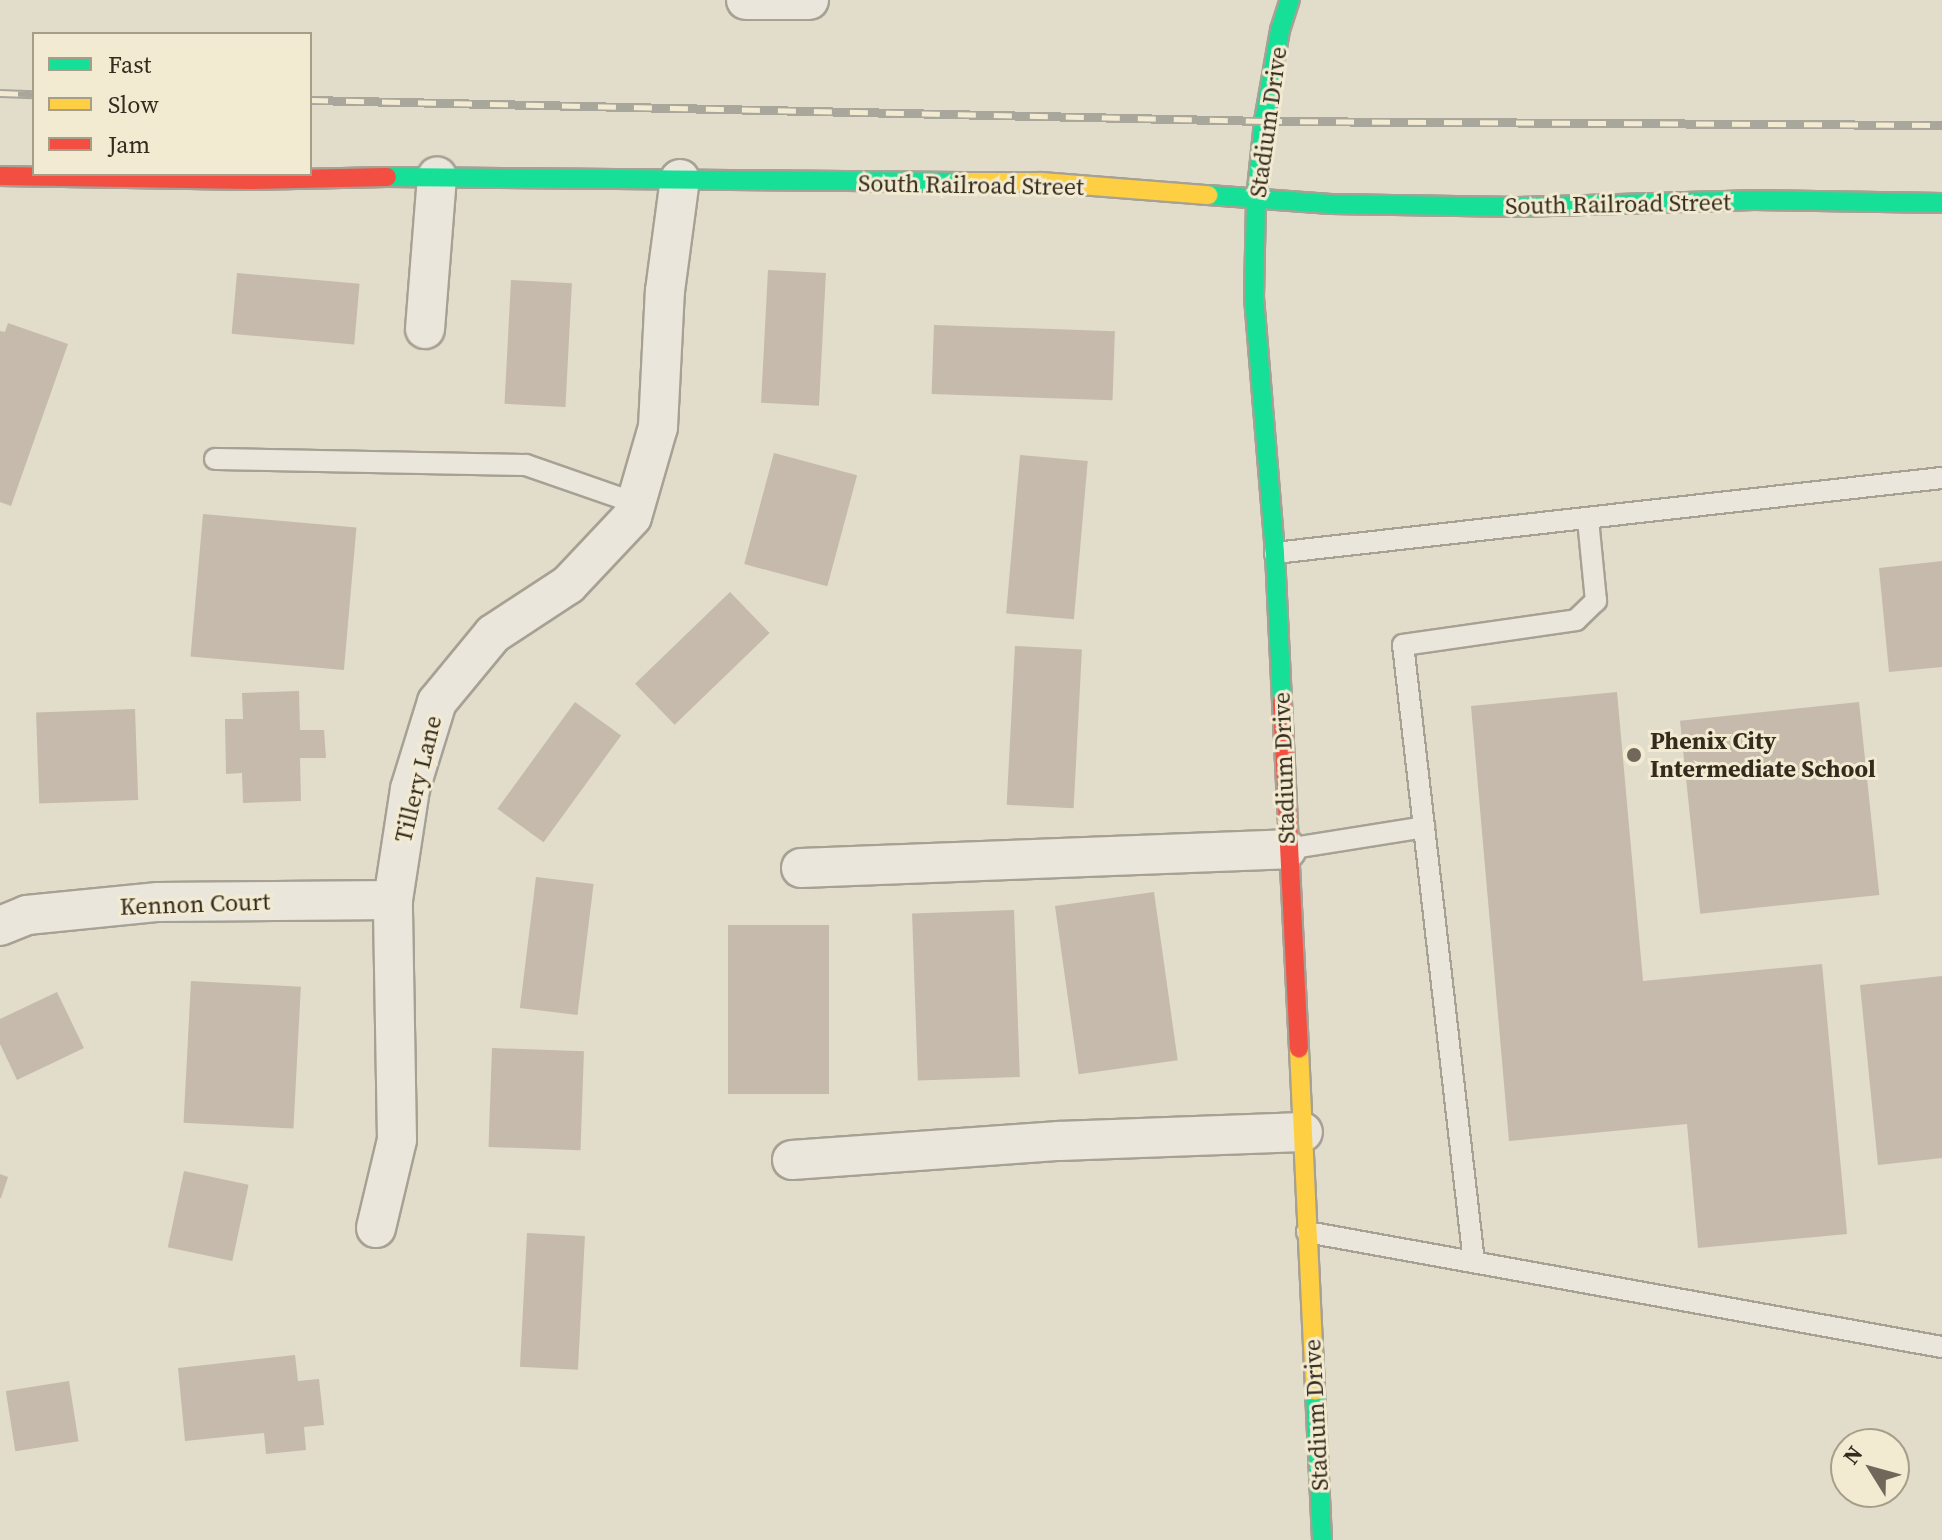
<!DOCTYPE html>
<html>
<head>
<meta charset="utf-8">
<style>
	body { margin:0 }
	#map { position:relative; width:1942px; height:1540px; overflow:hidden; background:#e2dccb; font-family:"Source Serif 4",serif }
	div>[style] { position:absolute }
	.building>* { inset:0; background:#c5baac; transform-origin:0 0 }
	.roads { filter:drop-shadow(2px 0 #a7a194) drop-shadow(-2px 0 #a7a194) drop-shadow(0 2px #a7a194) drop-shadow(0 -2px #a7a194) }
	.lane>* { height:20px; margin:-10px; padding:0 10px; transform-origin:10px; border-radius:10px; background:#eae6dc }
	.street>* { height:38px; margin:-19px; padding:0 19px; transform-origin:19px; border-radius:19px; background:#eae6dc }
	.fast>* { height:18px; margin:-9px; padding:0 9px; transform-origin:9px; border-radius:9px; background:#16e098 }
	.slow>* { height:18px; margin:-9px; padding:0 9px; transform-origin:9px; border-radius:9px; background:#ffcf43 }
	.jam>* { height:18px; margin:-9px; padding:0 9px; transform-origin:9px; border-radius:9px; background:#f24e42 }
	.rail>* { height:9px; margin-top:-4.5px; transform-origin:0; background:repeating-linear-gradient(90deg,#f3ebd1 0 18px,#a9a69c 0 36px); box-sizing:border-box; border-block:2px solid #a9a69c }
	.dots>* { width:22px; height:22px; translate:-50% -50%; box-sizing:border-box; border:4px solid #f3ebd1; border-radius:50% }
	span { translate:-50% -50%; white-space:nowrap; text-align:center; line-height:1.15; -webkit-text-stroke:6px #f3ebd1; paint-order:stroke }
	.street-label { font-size:24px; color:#342a1e }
	.poi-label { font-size:24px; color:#342a1e; font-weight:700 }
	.left { translate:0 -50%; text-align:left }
	.legend { position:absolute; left:32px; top:32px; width:280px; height:144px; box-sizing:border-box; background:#f3ebd1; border:2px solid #a79e89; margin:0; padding:10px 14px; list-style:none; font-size:24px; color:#342a1e }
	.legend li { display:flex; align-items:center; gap:16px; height:40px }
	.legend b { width:40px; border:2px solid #a79e89 }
	.north { position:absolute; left:1830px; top:1428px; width:80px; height:80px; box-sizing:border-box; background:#f3ebd1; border:2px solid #a79e89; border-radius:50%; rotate:307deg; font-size:22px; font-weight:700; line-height:32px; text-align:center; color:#342a1e }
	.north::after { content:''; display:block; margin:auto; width:28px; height:36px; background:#71685b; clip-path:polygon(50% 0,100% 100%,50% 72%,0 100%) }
</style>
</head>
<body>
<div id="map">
	<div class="building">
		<div style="left:768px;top:270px;width:58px;height:133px;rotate:3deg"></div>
		<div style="left:237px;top:273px;width:123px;height:61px;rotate:5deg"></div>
		<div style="left:511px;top:280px;width:61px;height:124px;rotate:3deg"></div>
		<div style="clip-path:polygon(8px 323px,68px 344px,11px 506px,0 502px,0 331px,5px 332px)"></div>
		<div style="left:934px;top:325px;width:181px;height:69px;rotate:2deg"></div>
		<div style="left:774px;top:453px;width:86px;height:115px;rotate:15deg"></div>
		<div style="left:1020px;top:455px;width:68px;height:159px;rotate:5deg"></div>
		<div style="left:203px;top:514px;width:154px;height:143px;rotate:5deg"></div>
		<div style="clip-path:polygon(1942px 561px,1942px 667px,1889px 672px,1879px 568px)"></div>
		<div style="left:730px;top:592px;width:57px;height:132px;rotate:46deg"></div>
		<div style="left:1015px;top:646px;width:67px;height:159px;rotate:3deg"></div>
		<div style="clip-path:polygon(299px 691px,300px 730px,324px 730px,326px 758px,300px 758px,301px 801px,243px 803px,242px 773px,226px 774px,225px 719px,243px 719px,242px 693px)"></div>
		<div style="clip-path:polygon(1617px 692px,1643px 981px,1822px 964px,1847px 1234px,1698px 1248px,1687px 1124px,1509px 1141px,1471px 706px)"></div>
		<div style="left:575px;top:702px;width:57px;height:132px;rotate:36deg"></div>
		<div style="left:1859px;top:702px;width:194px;height:180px;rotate:84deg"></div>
		<div style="left:135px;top:709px;width:91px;height:99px;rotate:88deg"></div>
		<div style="left:536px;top:877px;width:58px;height:132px;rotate:7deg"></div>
		<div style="left:1154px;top:892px;width:170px;height:100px;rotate:82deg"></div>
		<div style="left:1014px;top:910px;width:167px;height:102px;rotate:88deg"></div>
		<div style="left:728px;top:925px;width:101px;height:169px"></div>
		<div style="clip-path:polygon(1942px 976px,1942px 1158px,1878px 1165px,1860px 985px)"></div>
		<div style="left:191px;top:981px;width:110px;height:142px;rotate:3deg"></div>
		<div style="clip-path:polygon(57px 992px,84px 1048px,17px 1080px,0 1044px,0 1019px)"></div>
		<div style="left:492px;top:1048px;width:92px;height:99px;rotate:2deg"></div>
		<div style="left:184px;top:1171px;width:66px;height:78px;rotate:12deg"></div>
		<div style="clip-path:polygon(0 1174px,8px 1177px,1px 1198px,0 1198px)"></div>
		<div style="left:527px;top:1233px;width:58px;height:134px;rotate:3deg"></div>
		<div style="clip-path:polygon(295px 1355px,298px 1381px,319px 1379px,324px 1425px,304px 1427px,306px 1450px,266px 1454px,264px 1433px,185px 1441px,178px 1368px)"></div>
		<div style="left:69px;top:1381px;width:61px;height:64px;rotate:81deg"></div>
	</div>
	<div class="roads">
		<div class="lane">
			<div style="left:215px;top:459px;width:311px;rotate:1.1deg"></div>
			<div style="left:526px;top:465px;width:115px;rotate:19.2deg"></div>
			<div style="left:1275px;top:553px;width:671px;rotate:-6.42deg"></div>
			<div style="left:1287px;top:849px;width:139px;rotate:-9.1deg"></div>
			<div style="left:1307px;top:1232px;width:645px;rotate:10.27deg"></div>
			<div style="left:1474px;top:1262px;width:621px;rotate:-96.56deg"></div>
			<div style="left:1403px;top:645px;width:175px;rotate:-8.2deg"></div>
			<div style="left:1576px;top:620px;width:28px;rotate:-44deg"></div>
			<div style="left:1596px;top:601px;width:82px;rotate:-95.6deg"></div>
		</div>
		<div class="street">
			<div style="left:746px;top:0;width:63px"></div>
			<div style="left:425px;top:329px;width:153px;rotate:-85.5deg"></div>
			<div style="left:801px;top:868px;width:486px;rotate:-2.2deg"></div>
			<div style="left:0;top:926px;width:29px;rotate:-22deg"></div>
			<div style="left:27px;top:915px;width:132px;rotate:-5.7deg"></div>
			<div style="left:158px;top:902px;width:235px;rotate:-0.5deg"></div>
			<div style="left:792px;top:1160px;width:268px;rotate:-4.1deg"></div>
			<div style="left:1059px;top:1141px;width:244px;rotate:-2.1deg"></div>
			<div style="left:376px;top:1228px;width:90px;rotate:-76.6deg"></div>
			<div style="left:397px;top:1140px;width:240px;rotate:-91deg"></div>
			<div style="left:393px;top:900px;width:112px;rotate:-81.3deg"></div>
			<div style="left:410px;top:789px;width:91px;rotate:-72.8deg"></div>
			<div style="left:437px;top:702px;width:88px;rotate:-50.5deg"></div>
			<div style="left:493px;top:634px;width:90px;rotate:-33.2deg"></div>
			<div style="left:568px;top:585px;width:93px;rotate:-46.7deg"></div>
			<div style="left:632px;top:517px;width:94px;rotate:-73.9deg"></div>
			<div style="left:658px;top:427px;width:136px;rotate:-87.1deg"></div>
			<div style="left:665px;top:291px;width:113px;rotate:-82.4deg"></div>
		</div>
		<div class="fast">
			<div style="left:387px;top:177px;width:574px;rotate:0.5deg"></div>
			<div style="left:1208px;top:195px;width:123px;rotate:4.2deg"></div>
			<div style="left:1331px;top:204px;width:188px;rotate:0.9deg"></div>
			<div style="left:1519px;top:207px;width:235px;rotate:-1.7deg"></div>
			<div style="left:1754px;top:200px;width:188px;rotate:0.9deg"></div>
			<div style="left:1282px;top:702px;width:149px;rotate:-92.7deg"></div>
			<div style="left:1275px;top:553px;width:257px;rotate:-94.7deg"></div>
			<div style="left:1254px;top:297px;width:98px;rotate:-88.8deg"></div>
			<div style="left:1256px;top:199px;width:78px;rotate:-84.1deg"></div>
			<div style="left:1264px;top:121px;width:92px;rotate:-80deg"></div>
			<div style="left:1280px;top:30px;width:32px;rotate:-72deg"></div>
			<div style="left:1315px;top:1391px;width:149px;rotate:87.3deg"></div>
		</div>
		<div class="slow">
			<div style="left:961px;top:182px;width:80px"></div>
			<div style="left:1041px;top:182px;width:168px;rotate:4.5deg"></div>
			<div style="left:1299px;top:1049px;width:342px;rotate:87.3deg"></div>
		</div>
		<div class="jam">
			<div style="left:0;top:176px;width:252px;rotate:0.9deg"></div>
			<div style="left:252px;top:180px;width:135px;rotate:-1.3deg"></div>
			<div style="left:1282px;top:702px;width:347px;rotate:87.2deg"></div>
		</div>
	</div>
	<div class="rail">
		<div style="left:0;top:93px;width:34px;rotate:2deg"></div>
		<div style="left:310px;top:100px;width:954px;rotate:1.26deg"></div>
		<div style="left:1264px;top:121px;width:678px;rotate:0.34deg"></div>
	</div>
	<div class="dots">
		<div style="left:1634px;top:755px;background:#71685b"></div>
	</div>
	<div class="street-label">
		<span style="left:1268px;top:122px;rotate:-82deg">Stadium Drive</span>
		<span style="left:971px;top:185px;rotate:1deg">South Railroad Street</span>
		<span style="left:1618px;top:204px;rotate:-1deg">South Railroad Street</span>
		<span style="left:1284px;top:768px;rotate:-92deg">Stadium Drive</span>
		<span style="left:418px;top:779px;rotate:-76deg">Tillery Lane</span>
		<span style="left:195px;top:904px;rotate:-2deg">Kennon Court</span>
		<span style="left:1316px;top:1415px;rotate:-93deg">Stadium Drive</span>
	</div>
	<div class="poi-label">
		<span class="left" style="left:1650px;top:755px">Phenix City<br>Intermediate School</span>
	</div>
	<ul class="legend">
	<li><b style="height:10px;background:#16e098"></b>Fast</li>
	<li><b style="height:10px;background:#ffcf43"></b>Slow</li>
	<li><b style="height:10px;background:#f24e42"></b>Jam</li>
	</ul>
	<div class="north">N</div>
</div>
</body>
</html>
